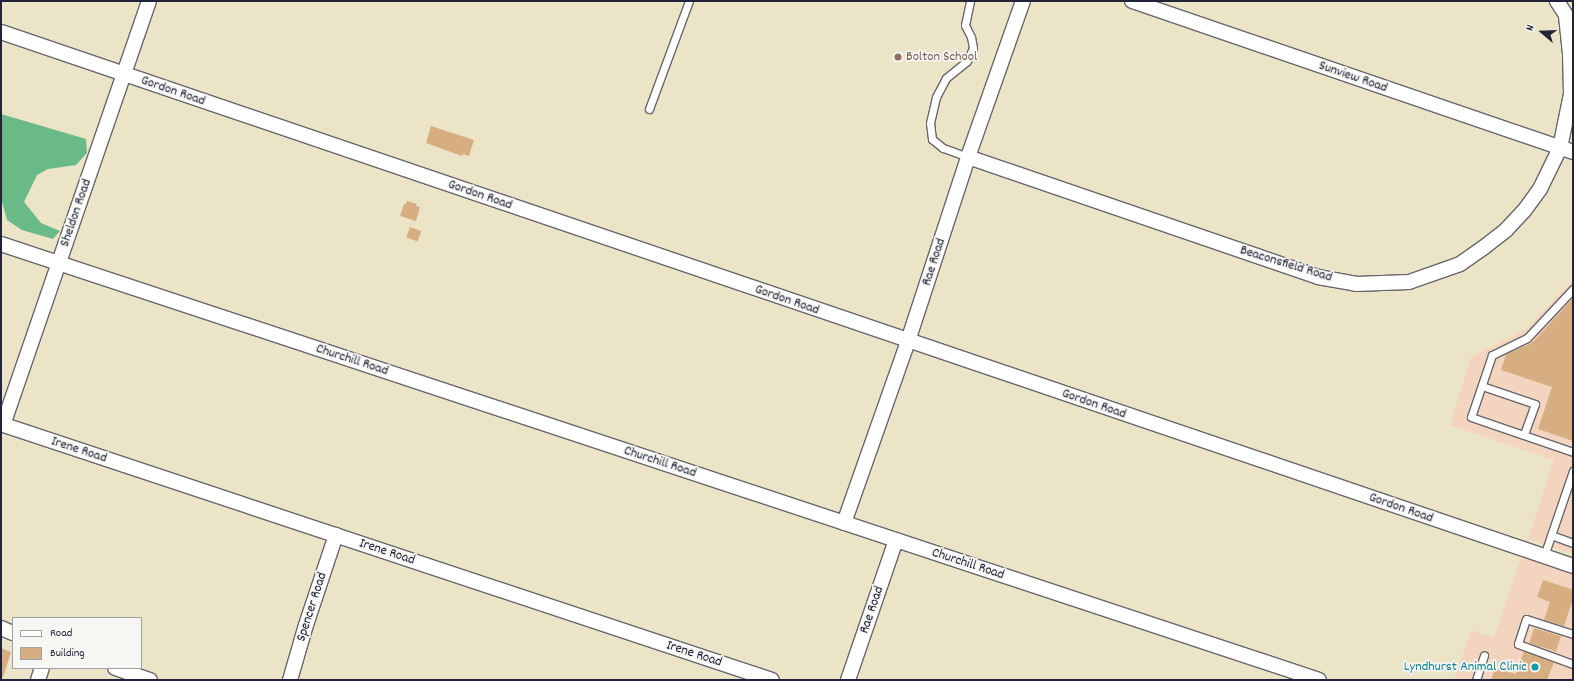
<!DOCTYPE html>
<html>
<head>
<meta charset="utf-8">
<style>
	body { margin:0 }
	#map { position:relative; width:1574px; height:681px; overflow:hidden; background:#ebe4c7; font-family:Dekko,sans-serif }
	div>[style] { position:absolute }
	.built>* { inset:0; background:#f3d4bf }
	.forest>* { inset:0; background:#69ba86 }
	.building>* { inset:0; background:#d6ae82; transform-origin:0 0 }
	.roads { filter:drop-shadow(1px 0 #68666c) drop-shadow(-1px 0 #68666c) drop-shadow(0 1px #68666c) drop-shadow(0 -1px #68666c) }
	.lane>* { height:7px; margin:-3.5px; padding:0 3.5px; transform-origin:3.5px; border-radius:3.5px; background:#fff }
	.street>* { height:14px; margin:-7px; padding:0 7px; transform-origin:7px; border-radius:7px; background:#fff }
	.dots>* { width:11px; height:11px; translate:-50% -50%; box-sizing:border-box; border:2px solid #f6f6f2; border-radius:50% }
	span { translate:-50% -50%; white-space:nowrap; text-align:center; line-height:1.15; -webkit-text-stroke:3.5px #f6f6f2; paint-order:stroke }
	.education-label { font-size:14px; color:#785e54 }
	.left { translate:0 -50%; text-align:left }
	.street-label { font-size:14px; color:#22223b }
	.culture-label { font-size:14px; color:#0d838f }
	.right { translate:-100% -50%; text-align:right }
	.frame { position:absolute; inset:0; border:2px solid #22223b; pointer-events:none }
	.legend { position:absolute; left:12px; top:617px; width:130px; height:52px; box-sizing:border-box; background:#f6f6f2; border:1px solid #a1a1a9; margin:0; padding:5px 7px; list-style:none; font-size:12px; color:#22223b }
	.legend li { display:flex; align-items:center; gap:8px; height:20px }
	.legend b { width:20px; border:1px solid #a1a1a9 }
	.north { position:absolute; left:1522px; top:12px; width:40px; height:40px; -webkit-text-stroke:3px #f6f6f2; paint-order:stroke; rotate:289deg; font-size:11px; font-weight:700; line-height:16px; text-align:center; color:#22223b }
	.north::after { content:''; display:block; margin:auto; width:14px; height:18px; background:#22223b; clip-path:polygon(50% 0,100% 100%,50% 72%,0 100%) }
</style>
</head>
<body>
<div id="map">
	<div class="built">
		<div style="clip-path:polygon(1573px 280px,1573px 554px,1528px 539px,1554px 460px,1450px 425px,1471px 357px,1525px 330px)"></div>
		<div style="clip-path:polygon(1524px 549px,1573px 566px,1573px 680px,1454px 680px,1471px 630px,1494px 637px)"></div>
	</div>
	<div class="forest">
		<div style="clip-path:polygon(1px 114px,86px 139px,87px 153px,76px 165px,48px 169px,37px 175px,24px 202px,41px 223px,60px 231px,53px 239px,22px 230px,7px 220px,1px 198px)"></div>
	</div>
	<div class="building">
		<div style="clip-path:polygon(431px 126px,474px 140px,469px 156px,463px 154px,462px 156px,426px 143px)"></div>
		<div style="clip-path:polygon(407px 201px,417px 204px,416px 206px,420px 207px,416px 221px,400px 216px,404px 204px,405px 205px)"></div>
		<div style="left:410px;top:227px;width:12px;height:11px;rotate:20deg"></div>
		<div style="clip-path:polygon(1573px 298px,1573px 441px,1538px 429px,1552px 387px,1501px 370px,1506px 354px,1532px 343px)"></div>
		<div style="clip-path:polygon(1543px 580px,1571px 589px,1573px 593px,1573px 599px,1564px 626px,1544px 620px,1550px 602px,1537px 597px)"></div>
		<div style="left:1534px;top:628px;width:28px;height:16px;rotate:17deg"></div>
		<div style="clip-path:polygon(1px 648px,11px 652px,3px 677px,1px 677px)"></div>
		<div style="clip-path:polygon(1524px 651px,1554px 662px,1547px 680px,1491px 680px,1495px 668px,1516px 674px)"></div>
	</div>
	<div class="roads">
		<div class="lane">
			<div style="left:649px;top:109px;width:115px;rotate:-69.7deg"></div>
			<div style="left:968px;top:157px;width:27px;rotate:-160deg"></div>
			<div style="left:943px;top:148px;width:14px;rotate:-141deg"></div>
			<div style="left:932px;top:139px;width:16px;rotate:-97deg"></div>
			<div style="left:930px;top:123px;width:27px;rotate:-77deg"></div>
			<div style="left:936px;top:97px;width:21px;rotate:-62deg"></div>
			<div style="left:946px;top:78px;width:27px;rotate:-39deg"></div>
			<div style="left:967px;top:61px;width:14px;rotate:-65deg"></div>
			<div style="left:973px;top:48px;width:11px;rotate:-100deg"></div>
			<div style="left:971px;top:37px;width:13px;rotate:-117deg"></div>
			<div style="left:965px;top:25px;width:25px;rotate:-78deg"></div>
			<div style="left:1573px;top:289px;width:67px;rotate:133.2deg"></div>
			<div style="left:1527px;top:338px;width:39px;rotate:154deg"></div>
			<div style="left:1492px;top:355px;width:65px;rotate:108.7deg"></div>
			<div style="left:1471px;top:417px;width:108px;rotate:18.9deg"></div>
			<div style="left:1482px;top:386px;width:56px;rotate:18.8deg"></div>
			<div style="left:1535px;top:404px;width:33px;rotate:110deg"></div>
			<div style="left:1551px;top:535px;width:23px;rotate:20deg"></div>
			<div style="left:1544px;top:556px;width:90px;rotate:-71.2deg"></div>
			<div style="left:1573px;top:634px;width:49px;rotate:-162.3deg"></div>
			<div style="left:1526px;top:619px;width:26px;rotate:108deg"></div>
			<div style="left:1518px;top:644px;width:59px;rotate:20deg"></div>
			<div style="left:1476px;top:680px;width:26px;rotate:-72deg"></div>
		</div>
		<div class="street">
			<div style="left:1132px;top:1px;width:466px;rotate:18.9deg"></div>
			<div style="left:1px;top:32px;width:1660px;rotate:18.76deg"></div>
			<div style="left:968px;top:157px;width:370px;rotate:18.9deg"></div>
			<div style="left:1318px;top:277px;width:39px;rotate:10deg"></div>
			<div style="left:1356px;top:284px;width:53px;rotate:-2.2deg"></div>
			<div style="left:1409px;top:282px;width:54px;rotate:-19.4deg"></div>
			<div style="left:1460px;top:264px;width:28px;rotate:-35deg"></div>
			<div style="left:1483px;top:248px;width:29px;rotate:-38deg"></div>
			<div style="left:1506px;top:230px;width:26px;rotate:-47deg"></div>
			<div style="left:1524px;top:211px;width:27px;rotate:-54deg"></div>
			<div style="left:1540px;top:189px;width:46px;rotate:-64deg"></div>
			<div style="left:1560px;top:148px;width:55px;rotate:-78.5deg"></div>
			<div style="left:1571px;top:94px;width:40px;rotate:-91.4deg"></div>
			<div style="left:1570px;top:54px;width:39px;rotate:-96deg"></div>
			<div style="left:1566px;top:15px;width:17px;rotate:-123deg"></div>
			<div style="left:1px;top:244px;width:1388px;rotate:18.3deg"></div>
			<div style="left:1px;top:424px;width:812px;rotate:18.37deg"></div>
			<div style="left:3px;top:425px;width:448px;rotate:-71deg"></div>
			<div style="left:844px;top:523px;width:193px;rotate:-70.6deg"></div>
			<div style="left:908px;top:341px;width:194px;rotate:-71.9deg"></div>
			<div style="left:968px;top:157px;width:165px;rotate:-70.6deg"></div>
			<div style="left:1px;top:628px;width:13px;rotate:23deg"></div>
			<div style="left:115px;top:668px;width:37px;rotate:19deg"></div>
			<div style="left:38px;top:680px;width:13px;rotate:-72deg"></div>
			<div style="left:290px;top:680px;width:57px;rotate:-73.8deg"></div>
			<div style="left:306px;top:625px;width:95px;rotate:-71.6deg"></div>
			<div style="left:848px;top:680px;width:148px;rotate:-71.1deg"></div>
		</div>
	</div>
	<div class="dots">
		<div style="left:898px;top:57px;background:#8d6e63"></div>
		<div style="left:1535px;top:667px;background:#0f9aa8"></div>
	</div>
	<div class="education-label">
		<span class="left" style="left:906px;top:57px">Bolton School</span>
	</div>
	<div class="street-label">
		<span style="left:1353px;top:77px;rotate:19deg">Sunview Road</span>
		<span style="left:173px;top:91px;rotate:19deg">Gordon Road</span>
		<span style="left:480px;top:195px;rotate:19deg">Gordon Road</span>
		<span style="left:76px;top:213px;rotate:-71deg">Sheldon Road</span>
		<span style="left:934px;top:262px;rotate:-72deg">Rae Road</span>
		<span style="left:1286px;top:264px;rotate:17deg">Beaconsfield Road</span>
		<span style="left:787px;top:300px;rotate:19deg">Gordon Road</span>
		<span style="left:352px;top:360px;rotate:18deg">Churchill Road</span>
		<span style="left:1094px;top:404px;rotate:19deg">Gordon Road</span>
		<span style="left:79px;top:450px;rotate:18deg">Irene Road</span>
		<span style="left:660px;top:462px;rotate:18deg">Churchill Road</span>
		<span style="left:1401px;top:508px;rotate:19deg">Gordon Road</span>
		<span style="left:387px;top:552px;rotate:18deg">Irene Road</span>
		<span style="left:968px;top:564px;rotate:18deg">Churchill Road</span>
		<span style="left:312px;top:607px;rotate:-72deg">Spencer Road</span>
		<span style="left:872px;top:610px;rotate:-71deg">Rae Road</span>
		<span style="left:694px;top:654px;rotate:18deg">Irene Road</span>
	</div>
	<div class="culture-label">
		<span class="right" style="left:1527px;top:667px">Lyndhurst Animal Clinic</span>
	</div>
	<div class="frame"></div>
	<ul class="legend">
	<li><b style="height:5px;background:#fff"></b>Road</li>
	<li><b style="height:11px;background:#d6ae82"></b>Building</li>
	</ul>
	<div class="north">N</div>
</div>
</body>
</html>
